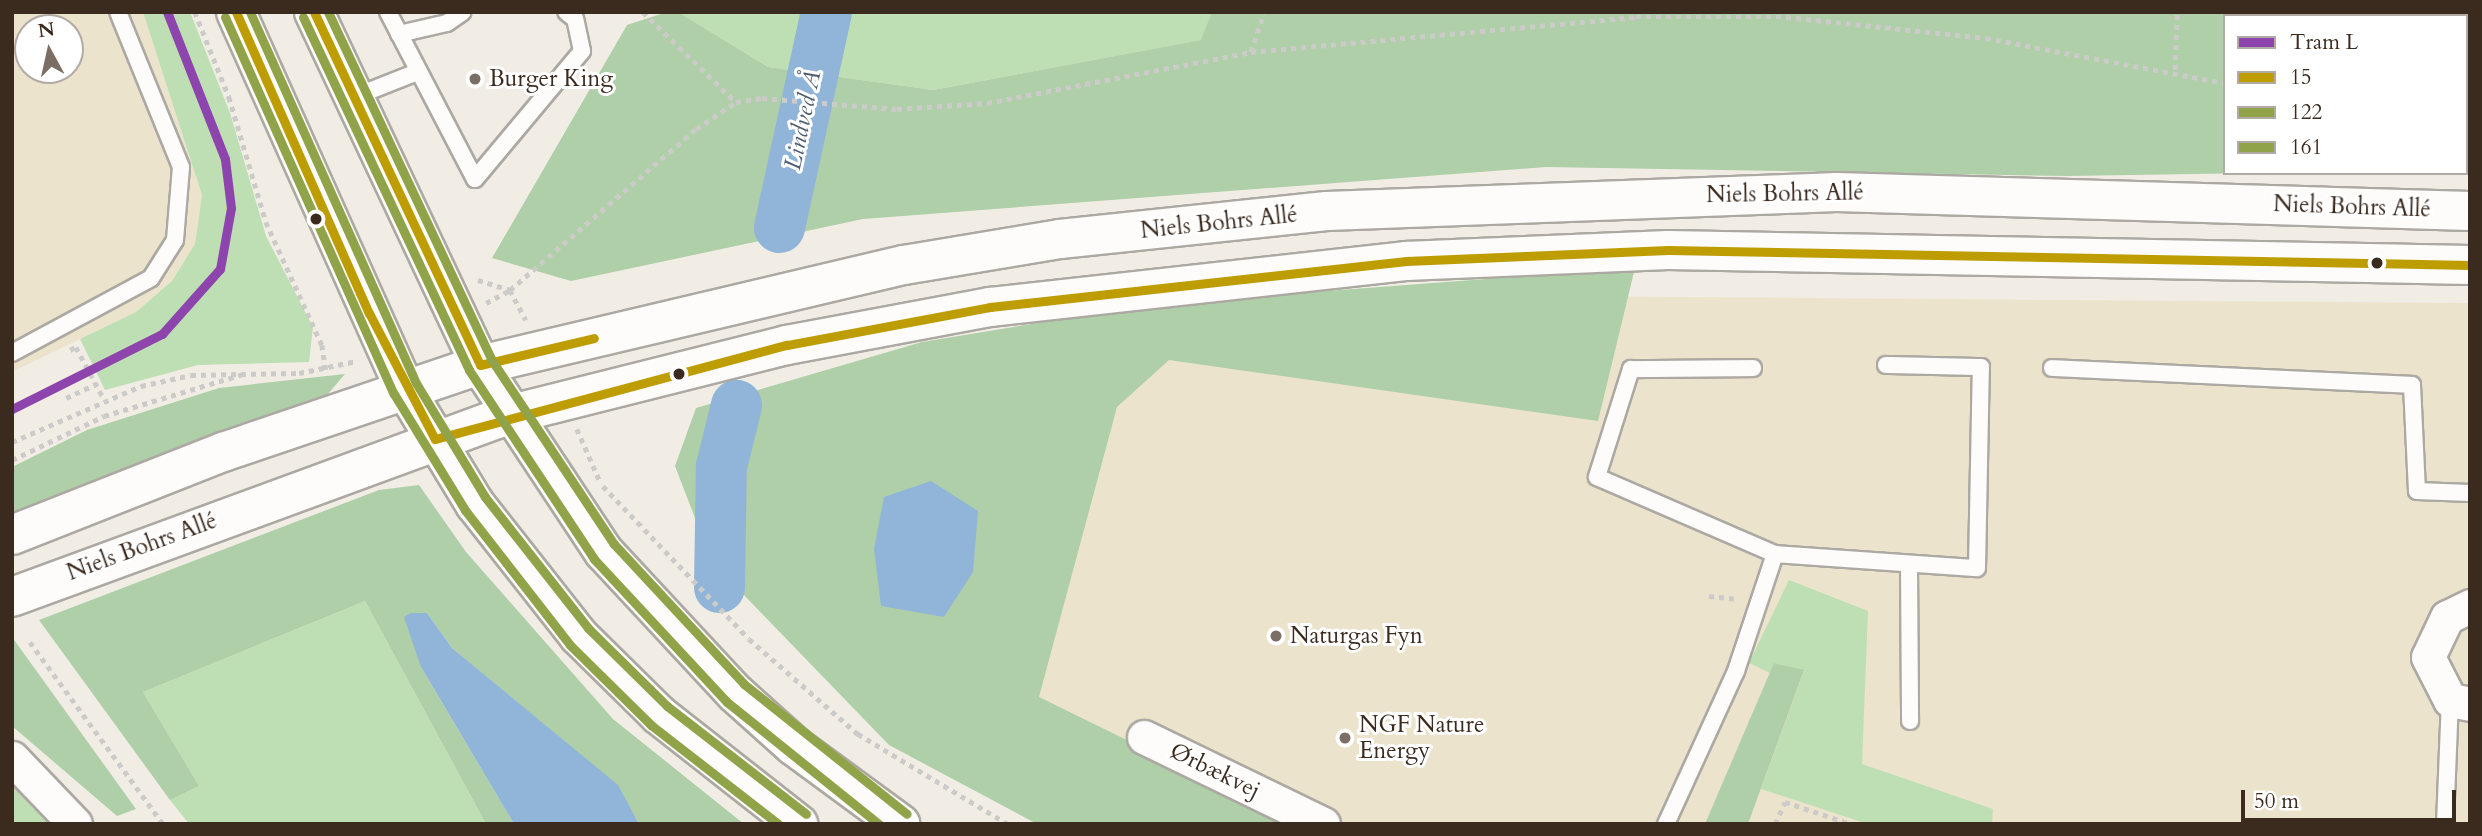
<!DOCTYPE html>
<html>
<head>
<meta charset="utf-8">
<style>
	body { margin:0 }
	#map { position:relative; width:2482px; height:836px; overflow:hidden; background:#f1ede5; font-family:Cardo,serif }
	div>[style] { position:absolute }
	.built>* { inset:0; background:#ece3cd }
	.green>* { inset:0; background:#bedfb3 }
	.forest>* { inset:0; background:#aecfa8 }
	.water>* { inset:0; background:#90b5d9 }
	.river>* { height:51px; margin:-25.5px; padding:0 25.5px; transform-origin:25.5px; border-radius:25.5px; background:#90b5d9 }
	.path>* { height:4.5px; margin-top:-2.25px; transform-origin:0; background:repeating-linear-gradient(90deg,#cdcbc9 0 5px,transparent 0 10px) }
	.roads { filter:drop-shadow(2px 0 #aca8a2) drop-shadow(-2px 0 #aca8a2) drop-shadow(0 2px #aca8a2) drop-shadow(0 -2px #aca8a2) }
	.service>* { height:16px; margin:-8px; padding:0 8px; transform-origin:8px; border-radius:8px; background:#fdfcfb }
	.minor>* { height:33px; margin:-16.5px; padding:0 16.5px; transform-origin:16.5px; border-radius:16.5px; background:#fdfcfb }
	.tertiary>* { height:38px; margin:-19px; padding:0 19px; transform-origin:19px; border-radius:19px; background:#fdfcfb }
	.secondary>* { height:38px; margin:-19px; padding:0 19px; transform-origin:19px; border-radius:19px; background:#fdfcfb }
	.bus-1>* { height:9px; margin:-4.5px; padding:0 4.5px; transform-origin:4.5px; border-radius:4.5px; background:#be9d03 }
	.bus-2>* { height:9px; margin:-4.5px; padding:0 4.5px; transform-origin:4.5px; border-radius:4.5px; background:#90a349 }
	.bus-3>* { height:9px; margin:-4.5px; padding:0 4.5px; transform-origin:4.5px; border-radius:4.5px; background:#90a349 }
	.tram-1>* { height:9px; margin:-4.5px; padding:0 4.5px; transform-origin:4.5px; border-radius:4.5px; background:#8e44ad }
	.dots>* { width:19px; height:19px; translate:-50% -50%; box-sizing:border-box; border:4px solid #fff; border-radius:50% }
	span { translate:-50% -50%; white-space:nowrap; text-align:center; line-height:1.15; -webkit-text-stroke:6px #fff; paint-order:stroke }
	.poi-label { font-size:23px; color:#3b2a1e }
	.left { translate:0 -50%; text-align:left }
	.street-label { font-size:23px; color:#3b2a1e }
	.water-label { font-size:24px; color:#4e5e70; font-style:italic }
	.frame { position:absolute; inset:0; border:14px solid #3b2a1e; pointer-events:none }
	.legend { position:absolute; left:2223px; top:14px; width:245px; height:161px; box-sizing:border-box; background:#fff; border:2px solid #b1aaa5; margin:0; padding:9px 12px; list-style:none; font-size:21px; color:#3b2a1e }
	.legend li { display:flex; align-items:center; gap:14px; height:35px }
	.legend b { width:35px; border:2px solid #b1aaa5 }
	.north { position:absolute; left:14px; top:14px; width:70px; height:70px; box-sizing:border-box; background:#fff; border:2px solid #b1aaa5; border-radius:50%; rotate:352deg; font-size:19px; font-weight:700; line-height:28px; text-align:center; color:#3b2a1e }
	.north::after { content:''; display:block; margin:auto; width:24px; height:32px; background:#7b6e64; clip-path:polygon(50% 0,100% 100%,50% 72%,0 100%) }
	.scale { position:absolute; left:2241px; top:790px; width:215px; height:32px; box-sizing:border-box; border:4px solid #3b2a1e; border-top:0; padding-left:9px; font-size:21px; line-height:24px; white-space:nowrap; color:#3b2a1e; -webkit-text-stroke:5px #fff; paint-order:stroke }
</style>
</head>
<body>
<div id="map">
	<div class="built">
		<div style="clip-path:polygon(evenodd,12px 12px,143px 12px,202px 195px,195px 244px,172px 281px,136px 312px,12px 372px,12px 12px,28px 28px,70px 28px,70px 70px,28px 70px,28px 28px)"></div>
		<div style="clip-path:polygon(1277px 294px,2470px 303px,2470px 824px,1186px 824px,1015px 709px,1106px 346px)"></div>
	</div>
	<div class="green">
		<div style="clip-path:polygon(143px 12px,190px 12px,230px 113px,266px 236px,313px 327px,309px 362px,198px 365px,105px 390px,80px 339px,136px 312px,172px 281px,195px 244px,202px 195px)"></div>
		<div style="clip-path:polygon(678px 12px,1212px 12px,1202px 40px,933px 90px,768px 67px)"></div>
		<div style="clip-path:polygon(1789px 580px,1868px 611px,1862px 764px,1993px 809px,1992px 824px,1868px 824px,1761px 789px,1804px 671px,1775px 663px,1770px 673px,1749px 663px)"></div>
		<div style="clip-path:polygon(365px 601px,486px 824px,189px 824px,170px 800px,199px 786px,143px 692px)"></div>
		<div style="clip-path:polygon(12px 784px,50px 824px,12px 824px)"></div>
	</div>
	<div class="forest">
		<div style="clip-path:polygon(667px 12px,678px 12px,768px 67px,933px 90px,1201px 40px,1212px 12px,2470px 12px,2470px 121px,2466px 16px,2225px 16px,2225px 173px,2259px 173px,2067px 176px,1546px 167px,863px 219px,571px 281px,492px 258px,627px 25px)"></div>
		<div style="clip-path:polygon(1635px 268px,1598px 421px,1169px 360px,1117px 407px,1039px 697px,1298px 824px,1037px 824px,889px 745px,712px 562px,675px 466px,696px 408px,922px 342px,1152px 304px)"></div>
		<div style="clip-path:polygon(345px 374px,327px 395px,12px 517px,12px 467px,87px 430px,219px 388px)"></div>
		<div style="clip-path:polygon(419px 485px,466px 552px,613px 719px,744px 824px,639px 824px,617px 785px,452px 648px,427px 613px,421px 667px,514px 824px,486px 824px,365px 601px,143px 692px,199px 786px,170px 800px,39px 620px,379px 490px)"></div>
		<div style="clip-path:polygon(12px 637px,136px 809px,117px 816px,12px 726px)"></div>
		<div style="clip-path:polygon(1774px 663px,1804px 670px,1748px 824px,1705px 824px)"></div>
	</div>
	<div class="water">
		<div style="clip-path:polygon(931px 481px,978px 511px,973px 572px,944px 617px,881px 606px,874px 549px,884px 497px)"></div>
		<div style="clip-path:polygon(411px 613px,427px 613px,452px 648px,618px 785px,639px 824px,514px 824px,421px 667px,404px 617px)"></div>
	</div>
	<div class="river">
		<div style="left:779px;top:227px;width:220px;rotate:-77.7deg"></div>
		<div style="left:719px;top:587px;width:121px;rotate:-89.1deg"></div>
		<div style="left:721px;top:466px;width:63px;rotate:-76.2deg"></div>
	</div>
	<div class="path">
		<div style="left:195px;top:12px;width:92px;rotate:68.2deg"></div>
		<div style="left:229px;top:97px;width:130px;rotate:73.5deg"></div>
		<div style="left:266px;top:222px;width:135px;rotate:65.5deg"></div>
		<div style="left:322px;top:345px;width:25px;rotate:81deg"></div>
		<div style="left:643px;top:12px;width:129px;rotate:44.1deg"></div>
		<div style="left:1251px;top:52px;width:42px;rotate:-72deg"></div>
		<div style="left:2175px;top:70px;width:58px;rotate:-88deg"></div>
		<div style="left:2466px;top:104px;width:4px;rotate:-14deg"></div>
		<div style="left:478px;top:280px;width:34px;rotate:17deg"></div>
		<div style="left:510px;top:290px;width:34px;rotate:62deg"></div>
		<div style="left:486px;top:303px;width:27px;rotate:-28deg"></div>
		<div style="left:510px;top:290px;width:246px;rotate:-40.9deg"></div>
		<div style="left:696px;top:129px;width:48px;rotate:-34deg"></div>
		<div style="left:736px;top:102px;width:26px;rotate:-9deg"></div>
		<div style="left:762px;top:98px;width:135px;rotate:4.7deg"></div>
		<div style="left:897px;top:109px;width:90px;rotate:-3.8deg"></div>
		<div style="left:987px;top:103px;width:269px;rotate:-10.9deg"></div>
		<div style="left:1251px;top:52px;width:387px;rotate:-5.2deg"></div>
		<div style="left:1636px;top:17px;width:150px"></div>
		<div style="left:1786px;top:17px;width:201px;rotate:6deg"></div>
		<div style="left:1986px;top:38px;width:243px;rotate:10.7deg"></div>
		<div style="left:70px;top:350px;width:7px;rotate:-27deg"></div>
		<div style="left:76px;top:347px;width:59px;rotate:61.7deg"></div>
		<div style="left:66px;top:398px;width:33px;rotate:-25deg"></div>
		<div style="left:577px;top:429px;width:55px;rotate:66.3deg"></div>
		<div style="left:12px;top:442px;width:141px;rotate:-23.5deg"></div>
		<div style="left:141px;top:386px;width:51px;rotate:-12.4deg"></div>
		<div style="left:191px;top:375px;width:108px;rotate:-1.1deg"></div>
		<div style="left:299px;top:373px;width:59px;rotate:-11.7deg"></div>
		<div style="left:12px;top:460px;width:102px;rotate:-25.6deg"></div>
		<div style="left:104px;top:416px;width:145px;rotate:-16.8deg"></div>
		<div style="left:603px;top:486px;width:211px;rotate:46.3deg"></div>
		<div style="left:749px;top:639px;width:145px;rotate:41.1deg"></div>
		<div style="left:858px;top:734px;width:175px;rotate:31deg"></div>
		<div style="left:1709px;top:596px;width:27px;rotate:6deg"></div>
		<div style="left:30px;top:642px;width:225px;rotate:53.8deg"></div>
		<div style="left:1775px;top:824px;width:24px;rotate:-66deg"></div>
		<div style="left:1785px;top:802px;width:70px;rotate:18.4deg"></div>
	</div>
	<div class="roads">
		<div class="service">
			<div style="left:388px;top:12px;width:188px;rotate:62.5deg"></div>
			<div style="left:475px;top:179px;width:167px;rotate:-50.1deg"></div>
			<div style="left:582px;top:51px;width:33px;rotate:-102deg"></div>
			<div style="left:575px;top:19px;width:11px;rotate:-142deg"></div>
			<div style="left:399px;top:34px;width:49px;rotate:-12.9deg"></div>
			<div style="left:447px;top:23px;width:19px;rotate:-35deg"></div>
			<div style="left:354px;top:97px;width:66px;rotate:-21.5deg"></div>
			<div style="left:12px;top:353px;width:158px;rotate:-28.3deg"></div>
			<div style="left:151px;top:278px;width:45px;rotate:-57.7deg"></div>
			<div style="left:175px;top:240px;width:73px;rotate:-85.3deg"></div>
			<div style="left:181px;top:167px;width:167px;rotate:-112.1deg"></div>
			<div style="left:1753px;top:368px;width:122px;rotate:179.5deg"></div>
			<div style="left:1631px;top:369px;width:113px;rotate:107.5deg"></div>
			<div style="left:1597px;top:477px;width:194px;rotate:23.4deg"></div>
			<div style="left:2052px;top:368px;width:360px;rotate:2.7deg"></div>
			<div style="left:2412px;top:385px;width:106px;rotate:87.3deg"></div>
			<div style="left:2417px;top:491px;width:53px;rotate:2.2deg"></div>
			<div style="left:1909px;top:567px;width:154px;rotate:89.6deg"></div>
			<div style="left:1666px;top:824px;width:168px;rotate:-65.4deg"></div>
			<div style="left:1736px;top:671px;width:123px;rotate:-71.6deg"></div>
			<div style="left:1775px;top:554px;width:202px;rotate:4deg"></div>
			<div style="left:1977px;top:568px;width:201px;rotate:-88.9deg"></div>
			<div style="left:1981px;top:367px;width:95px;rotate:-178.8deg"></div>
			<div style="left:2445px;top:824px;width:124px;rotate:-87.7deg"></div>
		</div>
		<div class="minor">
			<div style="left:2470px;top:606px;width:25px;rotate:154deg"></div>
			<div style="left:2447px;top:617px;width:44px;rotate:115.4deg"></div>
			<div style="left:2428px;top:657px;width:48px;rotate:62.9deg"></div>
			<div style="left:2450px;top:700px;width:20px;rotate:11deg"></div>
			<div style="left:1144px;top:737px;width:199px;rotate:25.9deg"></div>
			<div style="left:12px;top:758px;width:91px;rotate:46.3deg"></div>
		</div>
		<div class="tertiary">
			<div style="left:12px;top:535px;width:227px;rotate:-21.5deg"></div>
			<div style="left:223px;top:452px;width:271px;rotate:-18.7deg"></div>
			<div style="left:480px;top:365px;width:436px;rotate:-13.3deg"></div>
			<div style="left:904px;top:265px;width:158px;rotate:-9.5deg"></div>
			<div style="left:1060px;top:239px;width:268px;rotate:-6deg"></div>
			<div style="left:1327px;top:211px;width:510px;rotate:-2.13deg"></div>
			<div style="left:1837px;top:192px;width:633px;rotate:1.72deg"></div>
			<div style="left:12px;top:597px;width:528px;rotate:-20.15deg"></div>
			<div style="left:508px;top:415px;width:288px;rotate:-14.1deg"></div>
			<div style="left:787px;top:345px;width:207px;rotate:-10.6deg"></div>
			<div style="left:990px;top:307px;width:419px;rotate:-6.3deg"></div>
			<div style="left:1406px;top:261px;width:262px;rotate:-2.4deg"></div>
			<div style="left:1668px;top:250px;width:802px;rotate:1.07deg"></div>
		</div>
		<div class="secondary">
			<div style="left:236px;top:12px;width:413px;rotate:65.9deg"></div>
			<div style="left:405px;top:389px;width:135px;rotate:58.7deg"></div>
			<div style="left:475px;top:504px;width:168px;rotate:51.8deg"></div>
			<div style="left:579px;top:636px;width:112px;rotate:44.6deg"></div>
			<div style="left:659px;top:715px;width:177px;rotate:38.1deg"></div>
			<div style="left:314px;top:12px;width:390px;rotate:64.8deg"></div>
			<div style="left:480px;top:365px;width:224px;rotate:56.5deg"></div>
			<div style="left:604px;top:552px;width:192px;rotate:47.1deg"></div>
			<div style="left:735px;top:693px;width:79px;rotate:41.9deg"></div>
			<div style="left:794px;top:746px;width:132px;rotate:36.3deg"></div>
		</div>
	</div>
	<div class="bus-1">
		<div style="left:236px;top:12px;width:329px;rotate:66.2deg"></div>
		<div style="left:369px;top:313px;width:142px;rotate:62.4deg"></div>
		<div style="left:435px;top:439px;width:364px;rotate:-15deg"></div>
		<div style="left:787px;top:345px;width:207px;rotate:-10.6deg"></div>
		<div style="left:990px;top:307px;width:419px;rotate:-6.3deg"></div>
		<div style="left:1406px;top:261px;width:262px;rotate:-2.4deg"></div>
		<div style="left:1668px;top:250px;width:802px;rotate:1.07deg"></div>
		<div style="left:314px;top:12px;width:390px;rotate:64.8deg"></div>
		<div style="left:480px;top:365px;width:117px;rotate:-13.3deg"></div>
	</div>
	<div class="bus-2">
		<div style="left:225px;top:17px;width:413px;rotate:65.9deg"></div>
		<div style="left:394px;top:394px;width:136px;rotate:58.5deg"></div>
		<div style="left:465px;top:510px;width:171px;rotate:52.1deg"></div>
		<div style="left:570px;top:645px;width:114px;rotate:44.6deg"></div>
		<div style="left:651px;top:725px;width:161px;rotate:37.9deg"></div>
		<div style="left:303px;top:17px;width:390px;rotate:64.8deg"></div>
		<div style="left:469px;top:370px;width:227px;rotate:56.5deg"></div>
		<div style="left:594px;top:559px;width:195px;rotate:47.1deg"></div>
		<div style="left:727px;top:702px;width:195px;rotate:38.8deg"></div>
	</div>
	<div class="bus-3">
		<div style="left:250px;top:12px;width:406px;rotate:65.9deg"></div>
		<div style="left:416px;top:383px;width:133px;rotate:58.8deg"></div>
		<div style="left:485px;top:497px;width:167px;rotate:51.8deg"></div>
		<div style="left:588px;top:628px;width:111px;rotate:44.6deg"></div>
		<div style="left:667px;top:706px;width:176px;rotate:37.8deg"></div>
		<div style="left:328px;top:12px;width:383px;rotate:64.8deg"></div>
		<div style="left:491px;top:359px;width:222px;rotate:56.4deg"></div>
		<div style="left:614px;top:544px;width:191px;rotate:47.1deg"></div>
		<div style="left:744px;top:684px;width:208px;rotate:38.6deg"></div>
	</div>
	<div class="tram-1">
		<div style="left:12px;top:409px;width:168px;rotate:-26.6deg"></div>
		<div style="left:162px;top:334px;width:87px;rotate:-48.3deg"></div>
		<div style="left:220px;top:269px;width:62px;rotate:-79.8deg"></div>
		<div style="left:231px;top:208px;width:49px;rotate:-97deg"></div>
		<div style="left:225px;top:159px;width:158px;rotate:-111.5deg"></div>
	</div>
	<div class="dots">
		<div style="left:475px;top:79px;background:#7b6e64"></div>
		<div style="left:316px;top:219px;background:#3b2a1e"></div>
		<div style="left:2377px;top:263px;background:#3b2a1e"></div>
		<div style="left:679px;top:374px;background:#3b2a1e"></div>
		<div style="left:1276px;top:636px;background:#7b6e64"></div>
		<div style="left:1345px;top:738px;background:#7b6e64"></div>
	</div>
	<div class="poi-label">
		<span class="left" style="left:489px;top:79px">Burger King</span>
		<span class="left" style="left:1290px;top:636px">Naturgas Fyn</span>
		<span class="left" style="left:1359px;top:738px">NGF Nature<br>Energy</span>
	</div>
	<div class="street-label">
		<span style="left:1785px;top:194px;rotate:-1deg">Niels Bohrs Allé</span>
		<span style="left:2352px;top:207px;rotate:2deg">Niels Bohrs Allé</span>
		<span style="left:1219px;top:223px;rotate:-6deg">Niels Bohrs Allé</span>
		<span style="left:142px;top:547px;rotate:-20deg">Niels Bohrs Allé</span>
		<span style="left:1215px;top:771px;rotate:26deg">Ørbækvej</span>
	</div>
	<div class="water-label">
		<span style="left:803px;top:120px;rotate:-78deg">Lindved Å</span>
	</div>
	<div class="frame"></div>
	<ul class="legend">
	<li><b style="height:9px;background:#8e44ad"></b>Tram L</li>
	<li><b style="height:9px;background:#be9d03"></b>15</li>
	<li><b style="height:9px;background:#90a349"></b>122</li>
	<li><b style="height:9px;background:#90a349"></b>161</li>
	</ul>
	<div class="north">N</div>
	<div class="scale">50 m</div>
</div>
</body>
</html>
